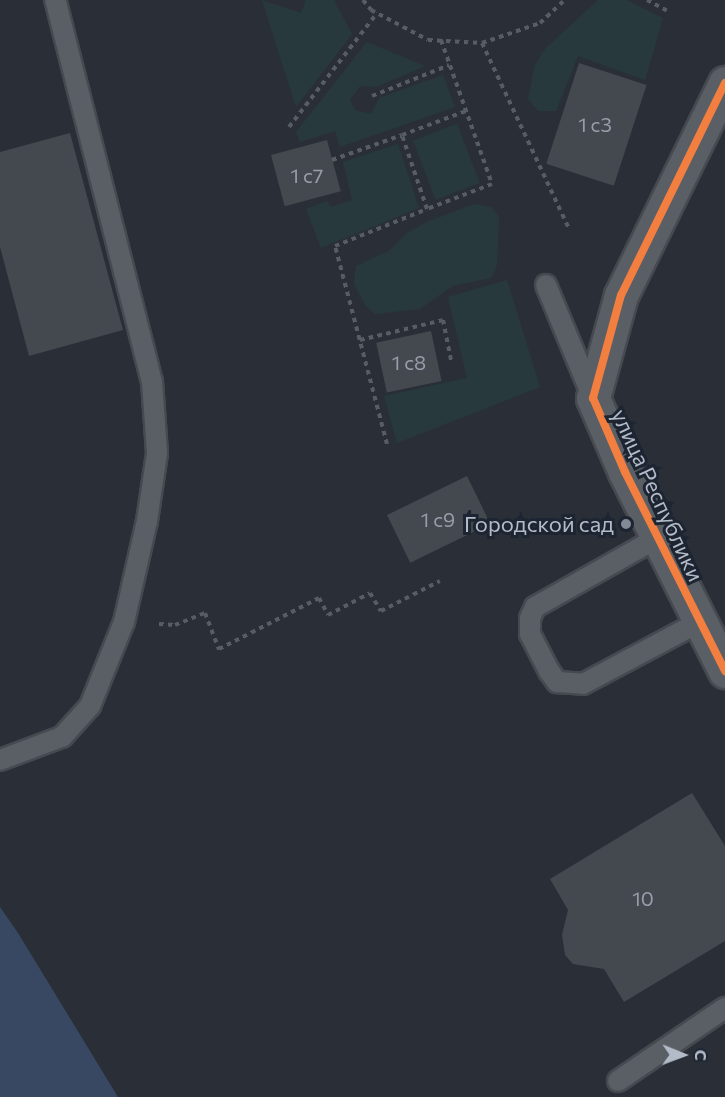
<!DOCTYPE html>
<html>
<head>
<meta charset="utf-8">
<style>
	body { margin:0 }
	#map { position:relative; width:725px; height:1097px; overflow:hidden; background:#2a2f37; font-family:Commissioner,sans-serif }
	div>[style] { position:absolute }
	.green>* { inset:0; background:#27393d; transform-origin:0 0 }
	.water>* { inset:0; background:#384862 }
	.building>* { inset:0; background:#44484f; transform-origin:0 0 }
	.path>* { height:4px; margin-top:-2px; transform-origin:0; background:repeating-linear-gradient(90deg,#575d62 0 4.5px,transparent 0 9px) }
	.roads { filter:drop-shadow(2px 0 #464a50) drop-shadow(-2px 0 #464a50) drop-shadow(0 2px #464a50) drop-shadow(0 -2px #464a50) }
	.service>* { height:20px; margin:-10px; padding:0 10px; transform-origin:10px; border-radius:10px; background:#5a5e65 }
	.minor>* { height:33px; margin:-16.5px; padding:0 16.5px; transform-origin:16.5px; border-radius:16.5px; background:#5a5e65 }
	.cycleway>* { height:8px; margin:-4px; padding:0 4px; transform-origin:4px; border-radius:4px; background:#f27e40 }
	.dots>* { width:16px; height:16px; translate:-50% -50%; box-sizing:border-box; border:3px solid #1d2532; border-radius:50% }
	span { translate:-50% -50%; white-space:nowrap; text-align:center; line-height:1.15; -webkit-text-stroke:6px #1d2532; paint-order:stroke }
	.number-label { font-size:20px; color:#979eaa }
	.number-label span { -webkit-text-stroke-width:0 }
	.street-label { font-size:22px; color:#b3bbc8 }
	.poi-label { font-size:22px; color:#b3bbc8 }
	.right { translate:-100% -50%; text-align:right }
	.north { position:absolute; left:653px; top:1025px; width:60px; height:60px; -webkit-text-stroke:4px #1d2532; paint-order:stroke; rotate:91deg; font-size:16px; font-weight:700; line-height:24px; text-align:center; color:#b3bbc8 }
	.north::after { content:''; display:block; margin:auto; width:21px; height:27px; background:#b3bbc8; clip-path:polygon(50% 0,100% 100%,50% 72%,0 100%) }
</style>
</head>
<body>
<div id="map">
	<div class="green">
		<div style="clip-path:polygon(262px 0,301px 13px,306px 0,334px 0,352px 34px,296px 107px)"></div>
		<div style="clip-path:polygon(598px 0,627px 0,663px 18px,645px 80px,578px 56px,556px 111px,538px 111px,528px 99px,535px 65px,545px 49px)"></div>
		<div style="clip-path:polygon(367px 42px,425px 66px,376px 87px,360px 86px,350px 100px,355px 110px,371px 114px,379px 98px,443px 75px,455px 107px,340px 147px,335px 131px,300px 142px,296px 132px)"></div>
		<div style="left:457px;top:124px;width:63px;height:47px;rotate:69deg"></div>
		<div style="clip-path:polygon(398px 144px,419px 208px,321px 248px,306px 209px,327px 201px,331px 207px,352px 200px,343px 162px)"></div>
		<div style="clip-path:polygon(474px 204px,491px 207px,499px 217px,497px 265px,491px 278px,452px 286px,420px 309px,375px 314px,366px 306px,354px 284px,356px 266px,389px 251px,407px 233px,427px 222px)"></div>
		<div style="clip-path:polygon(507px 280px,540px 387px,397px 443px,384px 396px,467px 378px,448px 297px)"></div>
	</div>
	<div class="water">
		<div style="clip-path:polygon(0 907px,18px 933px,118px 1097px,0 1097px)"></div>
	</div>
	<div class="building">
		<div style="left:579px;top:63px;width:71px;height:106px;rotate:18deg"></div>
		<div style="clip-path:polygon(70px 133px,123px 330px,29px 356px,0 247px,0 152px)"></div>
		<div style="left:327px;top:140px;width:53px;height:58px;rotate:75deg"></div>
		<div style="left:431px;top:331px;width:51px;height:56px;rotate:78deg"></div>
		<div style="left:467px;top:476px;width:53px;height:89px;rotate:64deg"></div>
		<div style="clip-path:polygon(692px 793px,725px 846px,725px 941px,624px 1002px,604px 969px,573px 964px,565px 955px,562px 935px,568px 910px,550px 879px)"></div>
	</div>
	<div class="path">
		<div style="left:363px;top:0;width:13px;rotate:51deg"></div>
		<div style="left:371px;top:10px;width:64px;rotate:27.8deg"></div>
		<div style="left:428px;top:40px;width:54px;rotate:3.2deg"></div>
		<div style="left:482px;top:43px;width:61px;rotate:-19deg"></div>
		<div style="left:540px;top:23px;width:34px;rotate:-43deg"></div>
		<div style="left:647px;top:0;width:24px;rotate:28deg"></div>
		<div style="left:441px;top:40px;width:153px;rotate:70.5deg"></div>
		<div style="left:492px;top:184px;width:70px;rotate:159deg"></div>
		<div style="left:427px;top:209px;width:78px;rotate:-108.7deg"></div>
		<div style="left:402px;top:135px;width:68px;rotate:-20.6deg"></div>
		<div style="left:482px;top:43px;width:205px;rotate:64.9deg"></div>
		<div style="left:372px;top:96px;width:83px;rotate:-21.9deg"></div>
		<div style="left:289px;top:127px;width:144px;rotate:-52.3deg"></div>
		<div style="left:332px;top:160px;width:74px;rotate:-19.7deg"></div>
		<div style="left:360px;top:340px;width:85px;rotate:-13.5deg"></div>
		<div style="left:443px;top:320px;width:41px;rotate:78.7deg"></div>
		<div style="left:387px;top:444px;width:205px;rotate:-104.7deg"></div>
		<div style="left:335px;top:246px;width:99px;rotate:-21.9deg"></div>
		<div style="left:159px;top:624px;width:16px;rotate:4deg"></div>
		<div style="left:175px;top:625px;width:32px;rotate:-22deg"></div>
		<div style="left:205px;top:613px;width:39px;rotate:69deg"></div>
		<div style="left:219px;top:649px;width:112px;rotate:-27deg"></div>
		<div style="left:319px;top:598px;width:19px;rotate:62deg"></div>
		<div style="left:328px;top:615px;width:47px;rotate:-27.6deg"></div>
		<div style="left:370px;top:593px;width:21px;rotate:59deg"></div>
		<div style="left:381px;top:611px;width:66px;rotate:-27deg"></div>
	</div>
	<div class="roads">
		<div class="service">
			<div style="left:546px;top:285px;width:122px;rotate:67.4deg"></div>
			<div style="left:657px;top:538px;width:140px;rotate:150.5deg"></div>
			<div style="left:535px;top:607px;width:12px;rotate:114deg"></div>
			<div style="left:530px;top:618px;width:16px;rotate:90deg"></div>
			<div style="left:530px;top:634px;width:42px;rotate:62.8deg"></div>
			<div style="left:549px;top:671px;width:14px;rotate:54deg"></div>
			<div style="left:557px;top:682px;width:26px;rotate:4deg"></div>
			<div style="left:583px;top:684px;width:132px;rotate:-28.1deg"></div>
			<div style="left:0;top:760px;width:66px;rotate:-20.4deg"></div>
			<div style="left:62px;top:737px;width:42px;rotate:-47.9deg"></div>
			<div style="left:90px;top:706px;width:91px;rotate:-68deg"></div>
			<div style="left:124px;top:622px;width:104px;rotate:-77.2deg"></div>
			<div style="left:147px;top:521px;width:69px;rotate:-81.6deg"></div>
			<div style="left:157px;top:453px;width:71px;rotate:-94deg"></div>
			<div style="left:152px;top:382px;width:394px;rotate:-104.2deg"></div>
			<div style="left:618px;top:1081px;width:130px;rotate:-34.3deg"></div>
		</div>
		<div class="minor">
			<div style="left:725px;top:83px;width:236px;rotate:116.1deg"></div>
			<div style="left:621px;top:295px;width:107px;rotate:105.2deg"></div>
			<div style="left:593px;top:398px;width:81px;rotate:66.6deg"></div>
			<div style="left:625px;top:472px;width:223px;rotate:63.3deg"></div>
		</div>
	</div>
	<div class="cycleway">
		<div style="left:725px;top:83px;width:236px;rotate:116.1deg"></div>
		<div style="left:621px;top:295px;width:107px;rotate:105.2deg"></div>
		<div style="left:593px;top:398px;width:81px;rotate:66.6deg"></div>
		<div style="left:625px;top:472px;width:223px;rotate:63.3deg"></div>
	</div>
	<div class="dots">
		<div style="left:626px;top:524px;background:#838a95"></div>
	</div>
	<div class="number-label">
		<span style="left:595px;top:124px">1 с3</span>
		<span style="left:307px;top:175px">1 с7</span>
		<span style="left:409px;top:362px">1 с8</span>
		<span style="left:438px;top:519px">1 с9</span>
		<span style="left:643px;top:898px">10</span>
	</div>
	<div class="street-label">
		<span style="left:658px;top:495px;rotate:65deg">улица Республики</span>
	</div>
	<div class="poi-label">
		<span class="right" style="left:614px;top:524px">Городской сад</span>
	</div>
	<div class="north">С</div>
</div>
</body>
</html>
